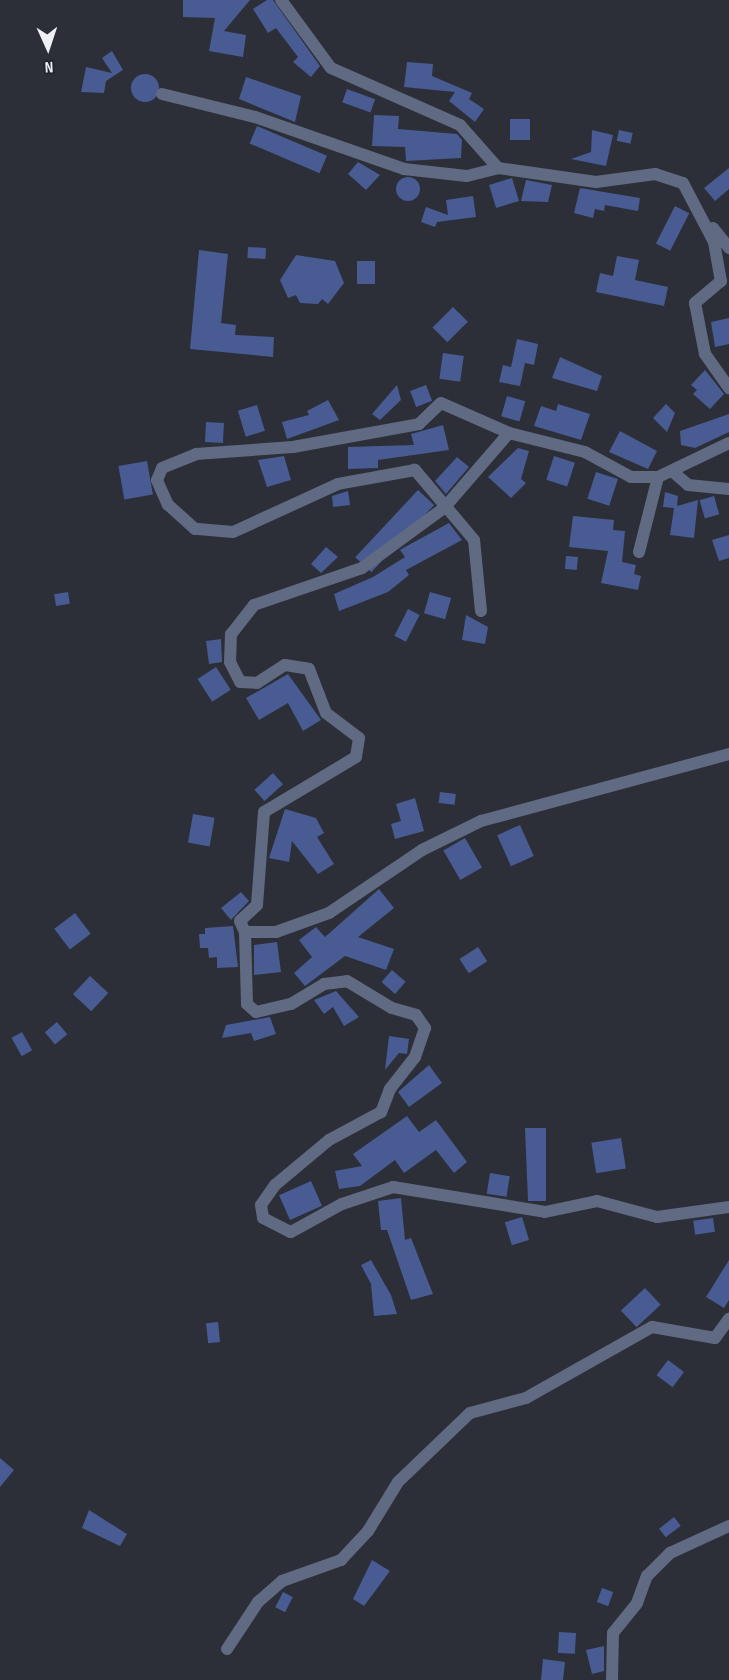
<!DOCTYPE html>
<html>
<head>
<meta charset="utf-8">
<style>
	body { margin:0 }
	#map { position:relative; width:729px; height:1680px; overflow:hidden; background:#2c2f37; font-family:"Sofia Sans Condensed",sans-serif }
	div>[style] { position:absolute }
	.building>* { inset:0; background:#485b92; transform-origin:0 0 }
	.round { border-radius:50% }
	.street>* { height:12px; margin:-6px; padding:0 6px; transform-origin:6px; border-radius:6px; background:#606a83 }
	span { translate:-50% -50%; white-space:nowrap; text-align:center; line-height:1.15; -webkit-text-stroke:6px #22252d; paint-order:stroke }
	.north { position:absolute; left:18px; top:18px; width:60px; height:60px; -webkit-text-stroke:4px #22252d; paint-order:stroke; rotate:177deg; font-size:16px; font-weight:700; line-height:24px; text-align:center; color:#eef0f5 }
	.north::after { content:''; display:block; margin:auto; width:21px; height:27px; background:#eef0f5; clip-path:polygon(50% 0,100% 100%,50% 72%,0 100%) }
</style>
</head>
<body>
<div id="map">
	<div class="building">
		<div style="clip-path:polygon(183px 0,250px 0,224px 31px,246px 35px,243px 57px,209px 51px,215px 18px,183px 17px)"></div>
		<div style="clip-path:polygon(267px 0,273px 0,320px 66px,311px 77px,293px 62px,298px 57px,276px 28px,268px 33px,253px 9px)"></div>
		<div style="clip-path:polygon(112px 51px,123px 70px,106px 81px,104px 93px,81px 92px,86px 67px,112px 73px,102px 58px)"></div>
		<div style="clip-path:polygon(407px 62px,433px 64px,432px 76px,472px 93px,469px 99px,484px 109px,475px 122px,449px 101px,455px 92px,404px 87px)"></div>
		<div class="round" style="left:131px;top:74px;width:28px;height:28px"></div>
		<div style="clip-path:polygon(246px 77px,301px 96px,295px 122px,239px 99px)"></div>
		<div style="left:347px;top:89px;width:30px;height:14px;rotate:20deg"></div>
		<div style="clip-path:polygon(374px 115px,399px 116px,398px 129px,457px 134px,462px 140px,461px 158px,406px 161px,405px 147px,372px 146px)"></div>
		<div style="left:510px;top:119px;width:20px;height:21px"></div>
		<div style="left:257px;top:126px;width:76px;height:19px;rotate:23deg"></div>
		<div style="clip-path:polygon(592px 130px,613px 135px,606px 166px,571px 159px,591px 152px)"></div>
		<div style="left:619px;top:130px;width:14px;height:11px;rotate:12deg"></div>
		<div style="clip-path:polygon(358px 162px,380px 175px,366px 190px,348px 174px)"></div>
		<div style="clip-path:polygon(729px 168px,729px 189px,715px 201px,704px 188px)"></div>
		<div class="round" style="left:396px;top:177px;width:24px;height:24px"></div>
		<div style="left:512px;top:178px;width:24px;height:24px;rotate:73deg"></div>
		<div style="clip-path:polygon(526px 180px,552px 185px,548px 202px,521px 201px)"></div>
		<div style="clip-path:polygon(580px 188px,640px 198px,638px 211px,605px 205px,604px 211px,595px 209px,593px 218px,574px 213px)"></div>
		<div style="clip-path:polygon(473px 196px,476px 217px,437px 222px,435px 227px,421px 222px,426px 207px,448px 215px,446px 200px)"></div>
		<div style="left:675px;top:206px;width:16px;height:42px;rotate:27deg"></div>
		<div style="left:248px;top:247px;width:18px;height:11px;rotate:3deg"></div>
		<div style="clip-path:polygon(199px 250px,228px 254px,221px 323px,236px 325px,235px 335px,274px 337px,273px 357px,190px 349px)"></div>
		<div style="clip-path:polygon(296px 255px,335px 261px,344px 283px,328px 304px,322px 299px,318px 304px,300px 303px,296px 295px,288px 298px,280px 280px)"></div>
		<div style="clip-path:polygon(617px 256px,639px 260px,635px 280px,668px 287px,664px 306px,596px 292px,600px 273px,613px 276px)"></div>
		<div style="left:357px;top:261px;width:18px;height:23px"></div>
		<div style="left:453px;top:307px;width:21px;height:29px;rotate:45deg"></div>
		<div style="clip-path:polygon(729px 318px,729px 344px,715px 347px,711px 322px)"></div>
		<div style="clip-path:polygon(517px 339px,538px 344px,534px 365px,525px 363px,520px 386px,499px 382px,503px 365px,511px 367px)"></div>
		<div style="left:443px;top:353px;width:21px;height:26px;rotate:8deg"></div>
		<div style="clip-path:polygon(560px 357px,602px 376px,597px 391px,552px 378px)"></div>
		<div style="clip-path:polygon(705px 370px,724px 394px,710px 409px,693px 394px,697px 390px,691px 385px)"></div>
		<div style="clip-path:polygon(397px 385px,401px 400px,380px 420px,372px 414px)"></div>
		<div style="left:426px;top:385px;width:17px;height:17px;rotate:69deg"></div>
		<div style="left:507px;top:396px;width:19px;height:21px;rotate:16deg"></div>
		<div style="clip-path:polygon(328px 400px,339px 420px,287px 439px,282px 422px,309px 415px,307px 411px)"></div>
		<div style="clip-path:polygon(558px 404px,590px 414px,581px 440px,534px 426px,541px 406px,556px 411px)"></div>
		<div style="clip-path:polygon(666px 404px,675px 413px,667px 432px,653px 418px)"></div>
		<div style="left:257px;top:405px;width:27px;height:20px;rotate:73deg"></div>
		<div style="clip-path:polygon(729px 414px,729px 432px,695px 448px,681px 445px,680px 431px)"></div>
		<div style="left:206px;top:422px;width:18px;height:20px;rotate:3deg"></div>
		<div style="clip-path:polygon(443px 425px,449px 450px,378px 460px,378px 468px,348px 469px,348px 447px,414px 445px,411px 434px)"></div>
		<div style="clip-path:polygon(620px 431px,657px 451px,648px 469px,609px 452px)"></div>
		<div style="clip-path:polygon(518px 448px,529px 451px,521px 479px,526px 483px,511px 498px,488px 477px)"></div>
		<div style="clip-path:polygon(284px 456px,291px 480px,267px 487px,258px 460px)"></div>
		<div style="left:554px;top:456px;width:22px;height:25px;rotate:18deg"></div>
		<div style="clip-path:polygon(457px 457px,469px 467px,446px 494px,435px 481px)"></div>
		<div style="left:147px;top:461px;width:34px;height:29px;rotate:80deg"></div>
		<div style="left:596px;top:472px;width:23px;height:28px;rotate:18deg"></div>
		<div style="left:418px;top:490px;width:22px;height:92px;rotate:43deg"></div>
		<div style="clip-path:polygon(348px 491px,350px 505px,333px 507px,332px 496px)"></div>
		<div style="clip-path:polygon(665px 492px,678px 496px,677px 506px,698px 500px,694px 538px,670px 535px,674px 508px,663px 507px)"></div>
		<div style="left:714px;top:496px;width:19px;height:15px;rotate:74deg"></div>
		<div style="clip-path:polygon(573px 516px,614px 520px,613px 530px,625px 531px,622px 562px,636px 565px,634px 574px,641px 576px,638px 590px,601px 583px,608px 551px,569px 547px)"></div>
		<div style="clip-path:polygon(449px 523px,462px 540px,406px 570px,409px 575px,388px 592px,339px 611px,334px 594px,373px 577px,405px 557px,400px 550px,405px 547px)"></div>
		<div style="clip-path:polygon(729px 535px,729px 558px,719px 561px,712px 540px)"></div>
		<div style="clip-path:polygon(326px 547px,338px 557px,321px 573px,311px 564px)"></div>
		<div style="left:566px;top:556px;width:12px;height:13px;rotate:5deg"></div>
		<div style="left:68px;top:592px;width:12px;height:14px;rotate:81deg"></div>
		<div style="left:430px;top:592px;width:22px;height:22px;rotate:16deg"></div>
		<div style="left:408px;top:609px;width:13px;height:30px;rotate:27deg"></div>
		<div style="clip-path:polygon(466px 615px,488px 627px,485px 644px,462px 640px)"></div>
		<div style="clip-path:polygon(221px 639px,222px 662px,209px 664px,206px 641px)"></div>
		<div style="left:216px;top:667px;width:27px;height:22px;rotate:57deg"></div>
		<div style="clip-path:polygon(288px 674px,321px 720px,303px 731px,288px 703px,259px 720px,246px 698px)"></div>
		<div style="left:273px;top:773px;width:15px;height:25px;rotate:48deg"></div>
		<div style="left:440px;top:792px;width:16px;height:11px;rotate:7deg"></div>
		<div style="clip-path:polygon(415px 798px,424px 831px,395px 839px,391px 824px,401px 821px,396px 804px)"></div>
		<div style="clip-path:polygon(285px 809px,316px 818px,324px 833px,317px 837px,334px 864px,318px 874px,292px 841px,289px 862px,269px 858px)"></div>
		<div style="left:193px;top:814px;width:22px;height:29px;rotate:10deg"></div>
		<div style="left:520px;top:825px;width:34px;height:25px;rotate:66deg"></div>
		<div style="left:465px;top:838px;width:34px;height:25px;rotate:60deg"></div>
		<div style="clip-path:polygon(379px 889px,394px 908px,358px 937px,394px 949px,386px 970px,345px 956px,305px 986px,294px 973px,312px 957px,299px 940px,316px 927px,325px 937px)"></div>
		<div style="clip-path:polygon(241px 892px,249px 901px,231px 920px,221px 908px)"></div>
		<div style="left:75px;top:913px;width:26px;height:26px;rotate:53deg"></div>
		<div style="clip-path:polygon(233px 926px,238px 967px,217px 968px,217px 957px,209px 958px,208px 948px,200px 948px,199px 934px,205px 934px,205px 928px)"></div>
		<div style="clip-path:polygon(277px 942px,281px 972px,254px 975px,254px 945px)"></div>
		<div style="left:478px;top:947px;width:17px;height:22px;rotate:57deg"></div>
		<div style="left:392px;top:970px;width:18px;height:16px;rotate:41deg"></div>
		<div style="left:90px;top:976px;width:25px;height:25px;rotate:43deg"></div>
		<div style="clip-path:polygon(336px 991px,359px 1017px,344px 1026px,333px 1007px,324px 1014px,314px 1000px)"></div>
		<div style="clip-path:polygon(270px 1017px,276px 1034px,254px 1041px,251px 1033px,222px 1038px,226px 1025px)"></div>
		<div style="left:57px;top:1022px;width:16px;height:16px;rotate:50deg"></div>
		<div style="left:22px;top:1032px;width:21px;height:12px;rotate:61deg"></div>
		<div style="clip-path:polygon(389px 1036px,409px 1039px,407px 1054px,399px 1053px,385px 1070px)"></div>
		<div style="clip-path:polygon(429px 1065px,442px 1083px,409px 1107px,398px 1092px)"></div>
		<div style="clip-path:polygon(407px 1116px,419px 1132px,436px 1120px,467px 1162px,454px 1173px,436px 1150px,404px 1173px,395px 1160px,360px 1186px,339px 1189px,335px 1171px,362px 1166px,353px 1154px)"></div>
		<div style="clip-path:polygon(525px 1128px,546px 1128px,546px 1201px,528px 1201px)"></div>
		<div style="left:621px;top:1138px;width:31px;height:30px;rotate:81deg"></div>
		<div style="left:490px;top:1173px;width:20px;height:21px;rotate:9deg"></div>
		<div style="left:311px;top:1181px;width:27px;height:35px;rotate:66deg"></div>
		<div style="clip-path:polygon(401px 1198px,405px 1240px,411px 1238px,433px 1294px,411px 1300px,387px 1230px,381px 1230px,378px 1201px)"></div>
		<div style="left:522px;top:1217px;width:24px;height:18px;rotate:73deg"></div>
		<div style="left:713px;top:1218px;width:14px;height:20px;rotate:82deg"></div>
		<div style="clip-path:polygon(371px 1260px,391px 1295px,397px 1314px,374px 1316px,371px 1284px,361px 1265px)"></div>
		<div style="clip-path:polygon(729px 1260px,729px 1300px,724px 1308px,706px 1297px)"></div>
		<div style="left:645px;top:1288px;width:23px;height:33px;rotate:47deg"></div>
		<div style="left:218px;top:1322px;width:20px;height:12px;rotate:84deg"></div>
		<div style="left:668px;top:1360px;width:20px;height:19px;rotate:37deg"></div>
		<div style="clip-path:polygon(0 1458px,14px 1470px,0 1487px)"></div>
		<div style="clip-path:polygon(89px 1510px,127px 1534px,120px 1546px,82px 1528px)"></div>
		<div style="left:674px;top:1517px;width:11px;height:19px;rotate:52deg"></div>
		<div style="clip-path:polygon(372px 1560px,390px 1571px,364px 1606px,353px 1599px)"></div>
		<div style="left:602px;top:1588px;width:12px;height:15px;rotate:20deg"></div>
		<div style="left:283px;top:1592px;width:11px;height:17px;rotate:27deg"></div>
		<div style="left:559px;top:1632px;width:17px;height:21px;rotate:3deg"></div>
		<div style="clip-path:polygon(604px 1646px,604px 1671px,592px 1674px,586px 1650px)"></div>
		<div style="clip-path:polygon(543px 1659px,565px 1662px,563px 1680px,541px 1680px)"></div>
	</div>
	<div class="street">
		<div style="left:281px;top:0;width:84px;rotate:53.7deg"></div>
		<div style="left:331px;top:68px;width:141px;rotate:23.8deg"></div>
		<div style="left:460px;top:125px;width:57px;rotate:48.5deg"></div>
		<div style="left:162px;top:94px;width:96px;rotate:13.9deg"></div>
		<div style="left:255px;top:117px;width:158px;rotate:19.2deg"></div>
		<div style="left:404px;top:169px;width:63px;rotate:6.3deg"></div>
		<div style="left:467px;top:176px;width:32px;rotate:-14deg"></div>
		<div style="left:498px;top:168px;width:99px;rotate:8.1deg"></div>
		<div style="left:596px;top:182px;width:60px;rotate:-7.7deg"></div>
		<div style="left:655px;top:174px;width:29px;rotate:18deg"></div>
		<div style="left:683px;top:183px;width:67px;rotate:62.3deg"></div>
		<div style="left:714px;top:242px;width:40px;rotate:80deg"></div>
		<div style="left:721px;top:281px;width:34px;rotate:140deg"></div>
		<div style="left:695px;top:303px;width:52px;rotate:78.9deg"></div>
		<div style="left:705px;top:354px;width:42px;rotate:54.8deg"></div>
		<div style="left:713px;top:228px;width:26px;rotate:51deg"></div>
		<div style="left:729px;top:443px;width:79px;rotate:154.4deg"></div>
		<div style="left:658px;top:477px;width:27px;rotate:180deg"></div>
		<div style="left:631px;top:477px;width:52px;rotate:-151.5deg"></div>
		<div style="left:585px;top:452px;width:78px;rotate:-166deg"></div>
		<div style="left:509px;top:433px;width:99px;rotate:130.9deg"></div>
		<div style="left:444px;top:508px;width:102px;rotate:143.8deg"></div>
		<div style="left:362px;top:568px;width:114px;rotate:161.1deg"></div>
		<div style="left:254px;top:605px;width:37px;rotate:128deg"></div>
		<div style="left:231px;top:634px;width:28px;rotate:92deg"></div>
		<div style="left:230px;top:662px;width:22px;rotate:63deg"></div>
		<div style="left:240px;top:682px;width:17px;rotate:3deg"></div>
		<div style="left:257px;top:683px;width:33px;rotate:-33deg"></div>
		<div style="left:285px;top:665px;width:24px;rotate:9deg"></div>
		<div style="left:309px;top:669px;width:47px;rotate:68.9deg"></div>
		<div style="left:326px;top:713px;width:41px;rotate:37.1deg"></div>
		<div style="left:359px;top:738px;width:19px;rotate:99deg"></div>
		<div style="left:356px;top:757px;width:107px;rotate:149.1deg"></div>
		<div style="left:264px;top:812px;width:93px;rotate:94.3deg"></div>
		<div style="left:257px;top:905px;width:23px;rotate:137deg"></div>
		<div style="left:240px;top:921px;width:12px;rotate:66deg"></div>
		<div style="left:245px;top:932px;width:72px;rotate:88.4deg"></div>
		<div style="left:247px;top:1004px;width:12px;rotate:42deg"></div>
		<div style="left:256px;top:1012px;width:36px;rotate:-13deg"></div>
		<div style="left:291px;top:1004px;width:39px;rotate:-31deg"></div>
		<div style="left:324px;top:984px;width:23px;rotate:-7deg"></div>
		<div style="left:347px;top:981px;width:52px;rotate:31deg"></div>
		<div style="left:392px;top:1008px;width:25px;rotate:16deg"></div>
		<div style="left:416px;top:1015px;width:16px;rotate:55deg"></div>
		<div style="left:425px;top:1028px;width:31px;rotate:109deg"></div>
		<div style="left:415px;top:1057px;width:41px;rotate:128deg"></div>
		<div style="left:390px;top:1089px;width:25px;rotate:111deg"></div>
		<div style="left:381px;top:1112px;width:59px;rotate:151.7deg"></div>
		<div style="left:329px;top:1140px;width:70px;rotate:140.2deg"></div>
		<div style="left:275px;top:1185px;width:24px;rotate:125deg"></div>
		<div style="left:261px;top:1205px;width:13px;rotate:81deg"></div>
		<div style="left:263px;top:1218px;width:31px;rotate:27deg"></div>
		<div style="left:291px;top:1232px;width:58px;rotate:-28.8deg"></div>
		<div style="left:342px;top:1204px;width:54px;rotate:-18.4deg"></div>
		<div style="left:393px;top:1187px;width:154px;rotate:9.3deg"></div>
		<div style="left:545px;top:1212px;width:53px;rotate:-11.9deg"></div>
		<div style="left:597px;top:1201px;width:62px;rotate:14.9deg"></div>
		<div style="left:657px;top:1217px;width:73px;rotate:-7.9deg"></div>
		<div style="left:672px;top:471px;width:21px;rotate:41deg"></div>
		<div style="left:688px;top:485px;width:41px;rotate:5.6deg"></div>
		<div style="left:639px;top:552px;width:77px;rotate:-75.8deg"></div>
		<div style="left:481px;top:611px;width:71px;rotate:-95.6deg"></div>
		<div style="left:474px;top:540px;width:92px;rotate:-130.1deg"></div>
		<div style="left:415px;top:470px;width:78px;rotate:169.7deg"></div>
		<div style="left:338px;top:484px;width:115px;rotate:155.4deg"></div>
		<div style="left:233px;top:532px;width:38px;rotate:-175deg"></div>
		<div style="left:195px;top:529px;width:36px;rotate:-138deg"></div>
		<div style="left:168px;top:505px;width:27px;rotate:-114deg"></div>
		<div style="left:157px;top:480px;width:13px;rotate:-67deg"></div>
		<div style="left:162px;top:468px;width:37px;rotate:-22deg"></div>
		<div style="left:196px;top:454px;width:97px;rotate:-4.1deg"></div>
		<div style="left:293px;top:447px;width:128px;rotate:-10.3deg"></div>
		<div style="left:419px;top:424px;width:30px;rotate:-44deg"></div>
		<div style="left:441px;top:403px;width:74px;rotate:23.8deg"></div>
		<div style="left:245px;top:932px;width:31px"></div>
		<div style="left:276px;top:932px;width:56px;rotate:-19.7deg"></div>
		<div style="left:329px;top:913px;width:112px;rotate:-34.1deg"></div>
		<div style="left:422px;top:850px;width:66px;rotate:-26.2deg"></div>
		<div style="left:481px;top:821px;width:257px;rotate:-15.1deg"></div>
		<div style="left:227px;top:1649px;width:56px;rotate:-56.6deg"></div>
		<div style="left:258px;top:1602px;width:32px;rotate:-41deg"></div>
		<div style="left:282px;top:1581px;width:63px;rotate:-19.6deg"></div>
		<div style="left:341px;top:1560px;width:40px;rotate:-47deg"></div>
		<div style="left:368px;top:1531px;width:57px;rotate:-58.5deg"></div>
		<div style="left:398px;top:1482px;width:100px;rotate:-43.8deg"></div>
		<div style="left:470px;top:1413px;width:58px;rotate:-15deg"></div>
		<div style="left:526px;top:1398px;width:145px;rotate:-29.4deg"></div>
		<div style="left:652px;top:1327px;width:64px;rotate:9.9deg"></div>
		<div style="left:715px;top:1338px;width:24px;rotate:-54deg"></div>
		<div style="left:612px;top:1680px;width:47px;rotate:-88.8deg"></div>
		<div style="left:613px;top:1633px;width:38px;rotate:-51deg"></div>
		<div style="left:637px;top:1603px;width:29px;rotate:-70deg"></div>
		<div style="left:647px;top:1576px;width:33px;rotate:-45deg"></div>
		<div style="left:670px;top:1553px;width:65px;rotate:-24.6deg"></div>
	</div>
	<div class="north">N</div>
</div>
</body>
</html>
